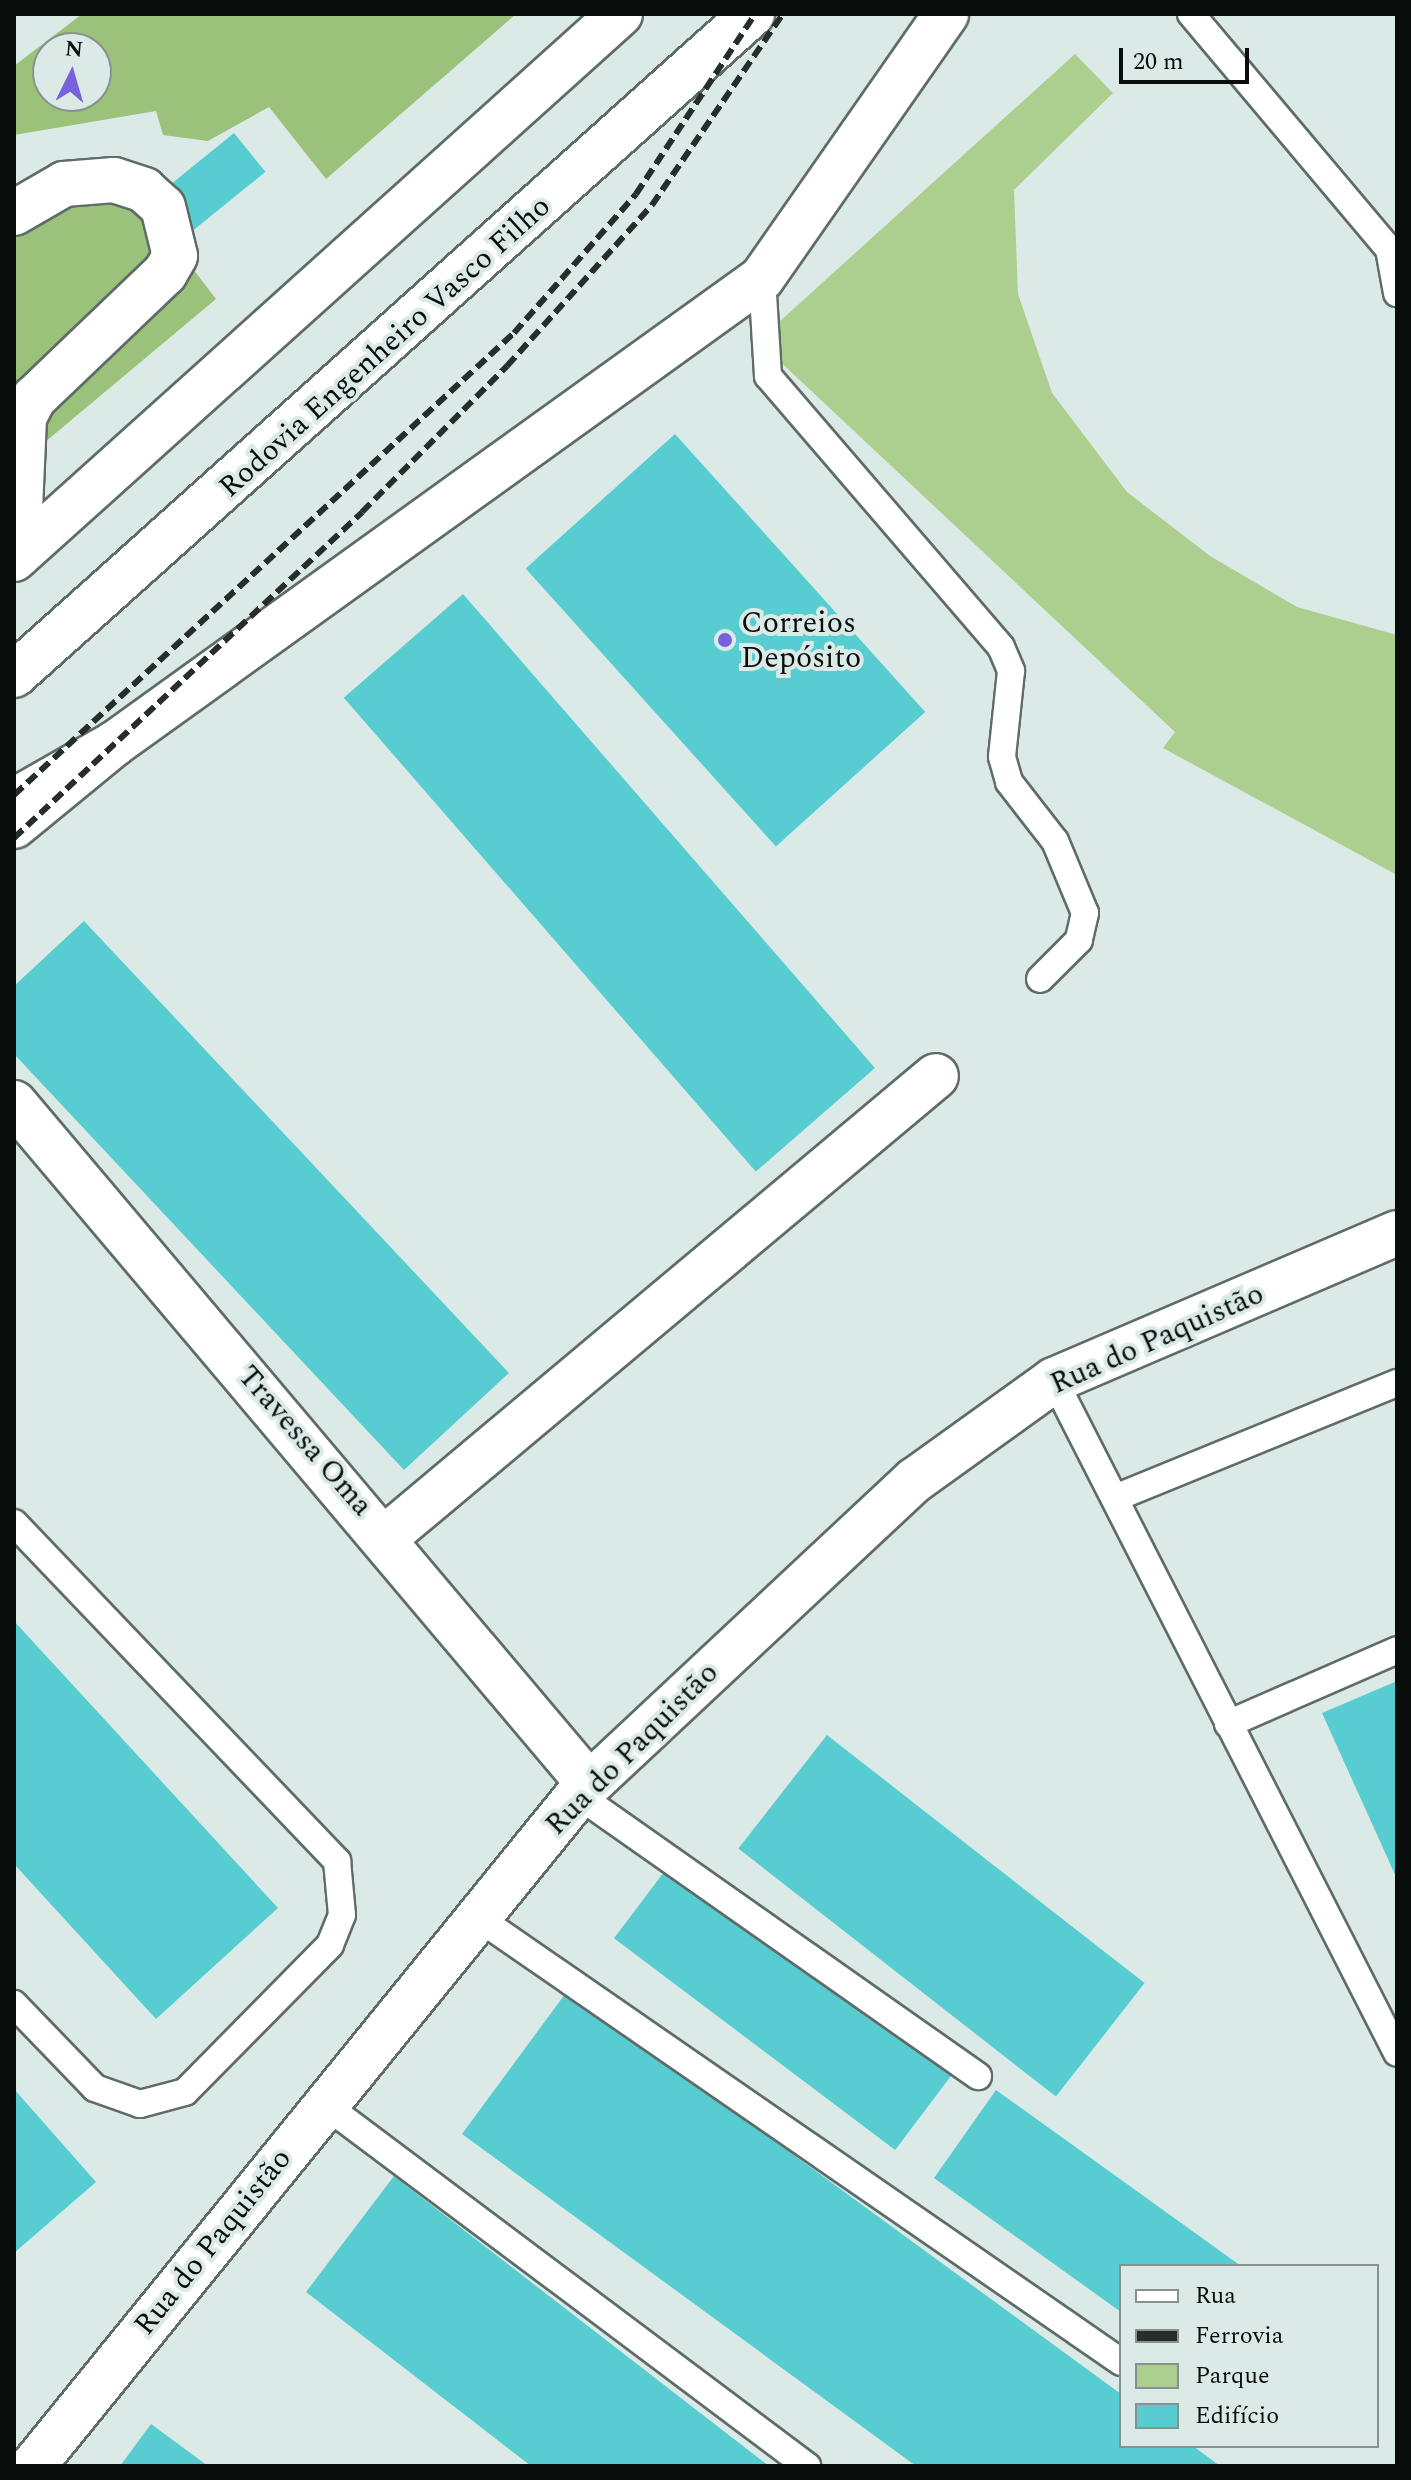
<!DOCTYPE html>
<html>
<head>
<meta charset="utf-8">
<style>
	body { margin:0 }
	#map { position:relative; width:1411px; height:2480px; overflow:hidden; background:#dbeae6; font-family:Spectral,serif }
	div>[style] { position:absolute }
	.green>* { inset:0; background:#accf90 }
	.forest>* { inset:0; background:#9bc27b }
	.building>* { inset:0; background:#58cdd1; transform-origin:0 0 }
	.roads { filter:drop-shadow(2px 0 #5f6c68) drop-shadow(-2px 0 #5f6c68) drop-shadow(0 2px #5f6c68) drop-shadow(0 -2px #5f6c68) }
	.lane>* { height:26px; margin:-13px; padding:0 13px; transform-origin:13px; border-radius:13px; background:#fff }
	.street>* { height:44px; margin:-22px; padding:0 22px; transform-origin:22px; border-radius:22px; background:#fff }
	.secondary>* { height:44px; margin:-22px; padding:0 22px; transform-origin:22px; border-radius:22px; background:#fff }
	.highway>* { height:44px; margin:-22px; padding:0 22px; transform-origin:22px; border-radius:22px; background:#fff }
	.rail>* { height:6px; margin-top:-3px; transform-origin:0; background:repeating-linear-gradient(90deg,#272d2b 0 12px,transparent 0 18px) }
	.dots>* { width:22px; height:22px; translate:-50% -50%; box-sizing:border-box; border:4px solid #dbeae6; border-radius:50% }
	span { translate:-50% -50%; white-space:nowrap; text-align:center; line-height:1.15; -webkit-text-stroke:8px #dbeae6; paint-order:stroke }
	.street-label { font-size:30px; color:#090d0c }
	.poi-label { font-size:30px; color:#090d0c }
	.left { translate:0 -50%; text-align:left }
	.frame { position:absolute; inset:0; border:16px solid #090d0c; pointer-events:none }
	.legend { position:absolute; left:1119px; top:2264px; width:260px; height:184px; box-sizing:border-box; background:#dbeae6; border:2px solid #87928f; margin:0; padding:10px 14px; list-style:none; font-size:24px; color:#090d0c }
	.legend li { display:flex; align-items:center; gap:16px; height:40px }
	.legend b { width:40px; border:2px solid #87928f }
	.north { position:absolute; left:32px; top:32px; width:80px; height:80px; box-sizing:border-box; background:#dbeae6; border:2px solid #87928f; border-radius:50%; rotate:5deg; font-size:22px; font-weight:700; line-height:32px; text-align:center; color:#090d0c }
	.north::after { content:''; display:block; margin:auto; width:28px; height:36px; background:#7562dc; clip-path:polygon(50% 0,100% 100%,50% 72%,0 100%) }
	.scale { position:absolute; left:1119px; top:48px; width:130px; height:36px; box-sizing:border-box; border:4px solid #090d0c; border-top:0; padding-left:10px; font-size:24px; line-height:28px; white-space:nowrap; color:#090d0c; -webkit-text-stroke:6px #dbeae6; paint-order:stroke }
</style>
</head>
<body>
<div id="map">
	<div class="green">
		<div style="clip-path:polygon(1075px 54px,1113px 93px,1014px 190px,1018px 294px,1052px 393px,1127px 492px,1210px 556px,1297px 607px,1397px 635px,1397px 875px,1163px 748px,1175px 732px,758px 341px)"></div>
	</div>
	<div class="forest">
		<div style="clip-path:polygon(evenodd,82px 14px,516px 14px,326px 179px,269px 107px,208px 141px,163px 135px,156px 111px,14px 135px,14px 66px,82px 14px,48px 48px,96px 48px,96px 96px,48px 96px,48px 48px)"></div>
		<div style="clip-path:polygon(138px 197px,216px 299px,14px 468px,14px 233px,48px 206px)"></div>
	</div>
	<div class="building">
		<div style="left:234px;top:133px;width:50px;height:92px;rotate:51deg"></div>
		<div style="left:675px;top:434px;width:374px;height:201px;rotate:48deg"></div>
		<div style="left:463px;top:594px;width:628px;height:158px;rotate:49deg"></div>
		<div style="clip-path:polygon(84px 921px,509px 1373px,404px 1470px,14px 1054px,14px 986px)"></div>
		<div style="clip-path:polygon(14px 1621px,278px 1908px,156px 2019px,14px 1864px)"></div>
		<div style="clip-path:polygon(1397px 1681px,1397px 1879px,1322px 1713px)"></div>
		<div style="left:827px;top:1735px;width:403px;height:144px;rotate:38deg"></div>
		<div style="left:670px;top:1864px;width:352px;height:93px;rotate:37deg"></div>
		<div style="clip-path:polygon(568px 1990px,1121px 2394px,1121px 2446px,1193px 2446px,1220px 2466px,916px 2466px,462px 2134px)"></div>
		<div style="clip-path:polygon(14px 2089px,96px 2182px,14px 2253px)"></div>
		<div style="clip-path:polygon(996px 2090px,1241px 2266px,1121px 2266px,1121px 2312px,934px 2178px)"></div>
		<div style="clip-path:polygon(394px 2176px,769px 2466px,531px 2466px,306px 2292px)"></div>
		<div style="clip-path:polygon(151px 2424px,208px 2466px,120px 2466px)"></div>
	</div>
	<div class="roads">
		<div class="lane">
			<div style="left:1191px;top:14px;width:307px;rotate:49.9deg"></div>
			<div style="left:1389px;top:249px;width:45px;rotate:79.7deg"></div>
			<div style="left:762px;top:278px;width:98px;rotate:86.5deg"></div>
			<div style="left:768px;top:376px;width:357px;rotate:49.3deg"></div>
			<div style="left:1001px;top:647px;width:26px;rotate:67deg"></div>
			<div style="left:1011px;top:671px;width:86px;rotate:96deg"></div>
			<div style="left:1002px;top:757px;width:26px;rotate:74deg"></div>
			<div style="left:1009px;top:782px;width:75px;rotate:52.1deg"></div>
			<div style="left:1055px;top:841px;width:78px;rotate:67.4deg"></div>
			<div style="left:1085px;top:913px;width:28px;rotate:103deg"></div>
			<div style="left:1079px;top:940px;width:55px;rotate:135deg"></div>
			<div style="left:1054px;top:1380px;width:755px;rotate:62.99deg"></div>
			<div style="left:1115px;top:1498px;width:305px;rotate:-22.2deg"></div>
			<div style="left:14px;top:1523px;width:468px;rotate:46.3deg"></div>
			<div style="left:337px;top:1861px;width:54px;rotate:84.7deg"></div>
			<div style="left:342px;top:1915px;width:32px;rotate:112deg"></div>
			<div style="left:330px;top:1945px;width:206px;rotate:134.6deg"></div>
			<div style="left:185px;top:2092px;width:47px;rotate:165.1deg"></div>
			<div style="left:140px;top:2104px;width:48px;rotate:-160.4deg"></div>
			<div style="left:95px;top:2088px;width:117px;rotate:-134deg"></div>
			<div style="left:1228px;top:1724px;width:184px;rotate:-23.6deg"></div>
			<div style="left:578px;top:1795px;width:489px;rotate:35.1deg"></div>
			<div style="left:477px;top:1917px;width:783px;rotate:34.64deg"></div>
			<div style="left:324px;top:2104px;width:604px;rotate:36.85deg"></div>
		</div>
		<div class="street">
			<div style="left:14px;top:213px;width:58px;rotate:-30.1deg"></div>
			<div style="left:64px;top:184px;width:50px;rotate:-4.6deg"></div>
			<div style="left:114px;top:180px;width:32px;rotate:18deg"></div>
			<div style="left:144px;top:190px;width:25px;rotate:42deg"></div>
			<div style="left:163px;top:207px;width:50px;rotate:76.2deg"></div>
			<div style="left:175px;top:256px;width:20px;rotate:120deg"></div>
			<div style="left:165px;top:273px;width:181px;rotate:136.3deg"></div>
			<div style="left:34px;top:398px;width:22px;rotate:117deg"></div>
			<div style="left:24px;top:418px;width:137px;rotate:92.5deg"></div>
			<div style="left:387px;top:1536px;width:716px;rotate:-39.96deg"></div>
		</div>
		<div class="secondary">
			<div style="left:14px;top:826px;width:129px;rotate:-39.4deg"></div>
			<div style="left:114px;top:744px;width:798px;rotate:-35.72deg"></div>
			<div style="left:762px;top:278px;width:322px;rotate:-55.1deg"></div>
			<div style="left:14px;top:1103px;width:891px;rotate:49.82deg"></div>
			<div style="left:33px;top:2466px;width:864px;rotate:-50.92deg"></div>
			<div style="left:578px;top:1795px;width:461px;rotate:-43.1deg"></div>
			<div style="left:915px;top:1480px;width:171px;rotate:-35.7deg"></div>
			<div style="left:1054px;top:1380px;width:373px;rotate:-23.2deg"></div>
		</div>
		<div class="highway">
			<div style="left:14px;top:559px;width:815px;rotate:-41.97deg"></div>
			<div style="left:14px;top:675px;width:991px;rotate:-41.85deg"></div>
			<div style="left:14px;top:801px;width:115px;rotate:-29.7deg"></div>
		</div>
	</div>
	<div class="rail">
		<div style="left:14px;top:795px;width:681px;rotate:-42.74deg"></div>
		<div style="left:514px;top:333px;width:185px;rotate:-48.7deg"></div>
		<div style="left:636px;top:194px;width:216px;rotate:-56.5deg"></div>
		<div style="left:14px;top:838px;width:477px;rotate:-43.1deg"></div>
		<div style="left:362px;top:512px;width:206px;rotate:-45.2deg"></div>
		<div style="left:507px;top:366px;width:217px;rotate:-48deg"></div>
		<div style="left:652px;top:205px;width:232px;rotate:-55.6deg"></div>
	</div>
	<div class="dots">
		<div style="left:725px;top:640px;background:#7562dc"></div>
	</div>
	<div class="street-label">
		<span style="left:385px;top:347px;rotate:-42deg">Rodovia Engenheiro Vasco Filho</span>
		<span style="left:1157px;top:1339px;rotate:-24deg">Rua do Paquistão</span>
		<span style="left:305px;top:1441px;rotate:49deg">Travessa Oma</span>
		<span style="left:632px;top:1749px;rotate:-45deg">Rua do Paquistão</span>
		<span style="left:213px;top:2242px;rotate:-51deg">Rua do Paquistão</span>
	</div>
	<div class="poi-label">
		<span class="left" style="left:741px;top:640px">Correios<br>Depósito</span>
	</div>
	<div class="frame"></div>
	<ul class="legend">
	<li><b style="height:10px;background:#fff"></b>Rua</li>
	<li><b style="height:10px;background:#272d2b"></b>Ferrovia</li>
	<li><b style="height:22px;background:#accf90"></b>Parque</li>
	<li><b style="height:22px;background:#58cdd1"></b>Edifício</li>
	</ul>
	<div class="north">N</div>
	<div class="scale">20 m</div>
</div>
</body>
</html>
